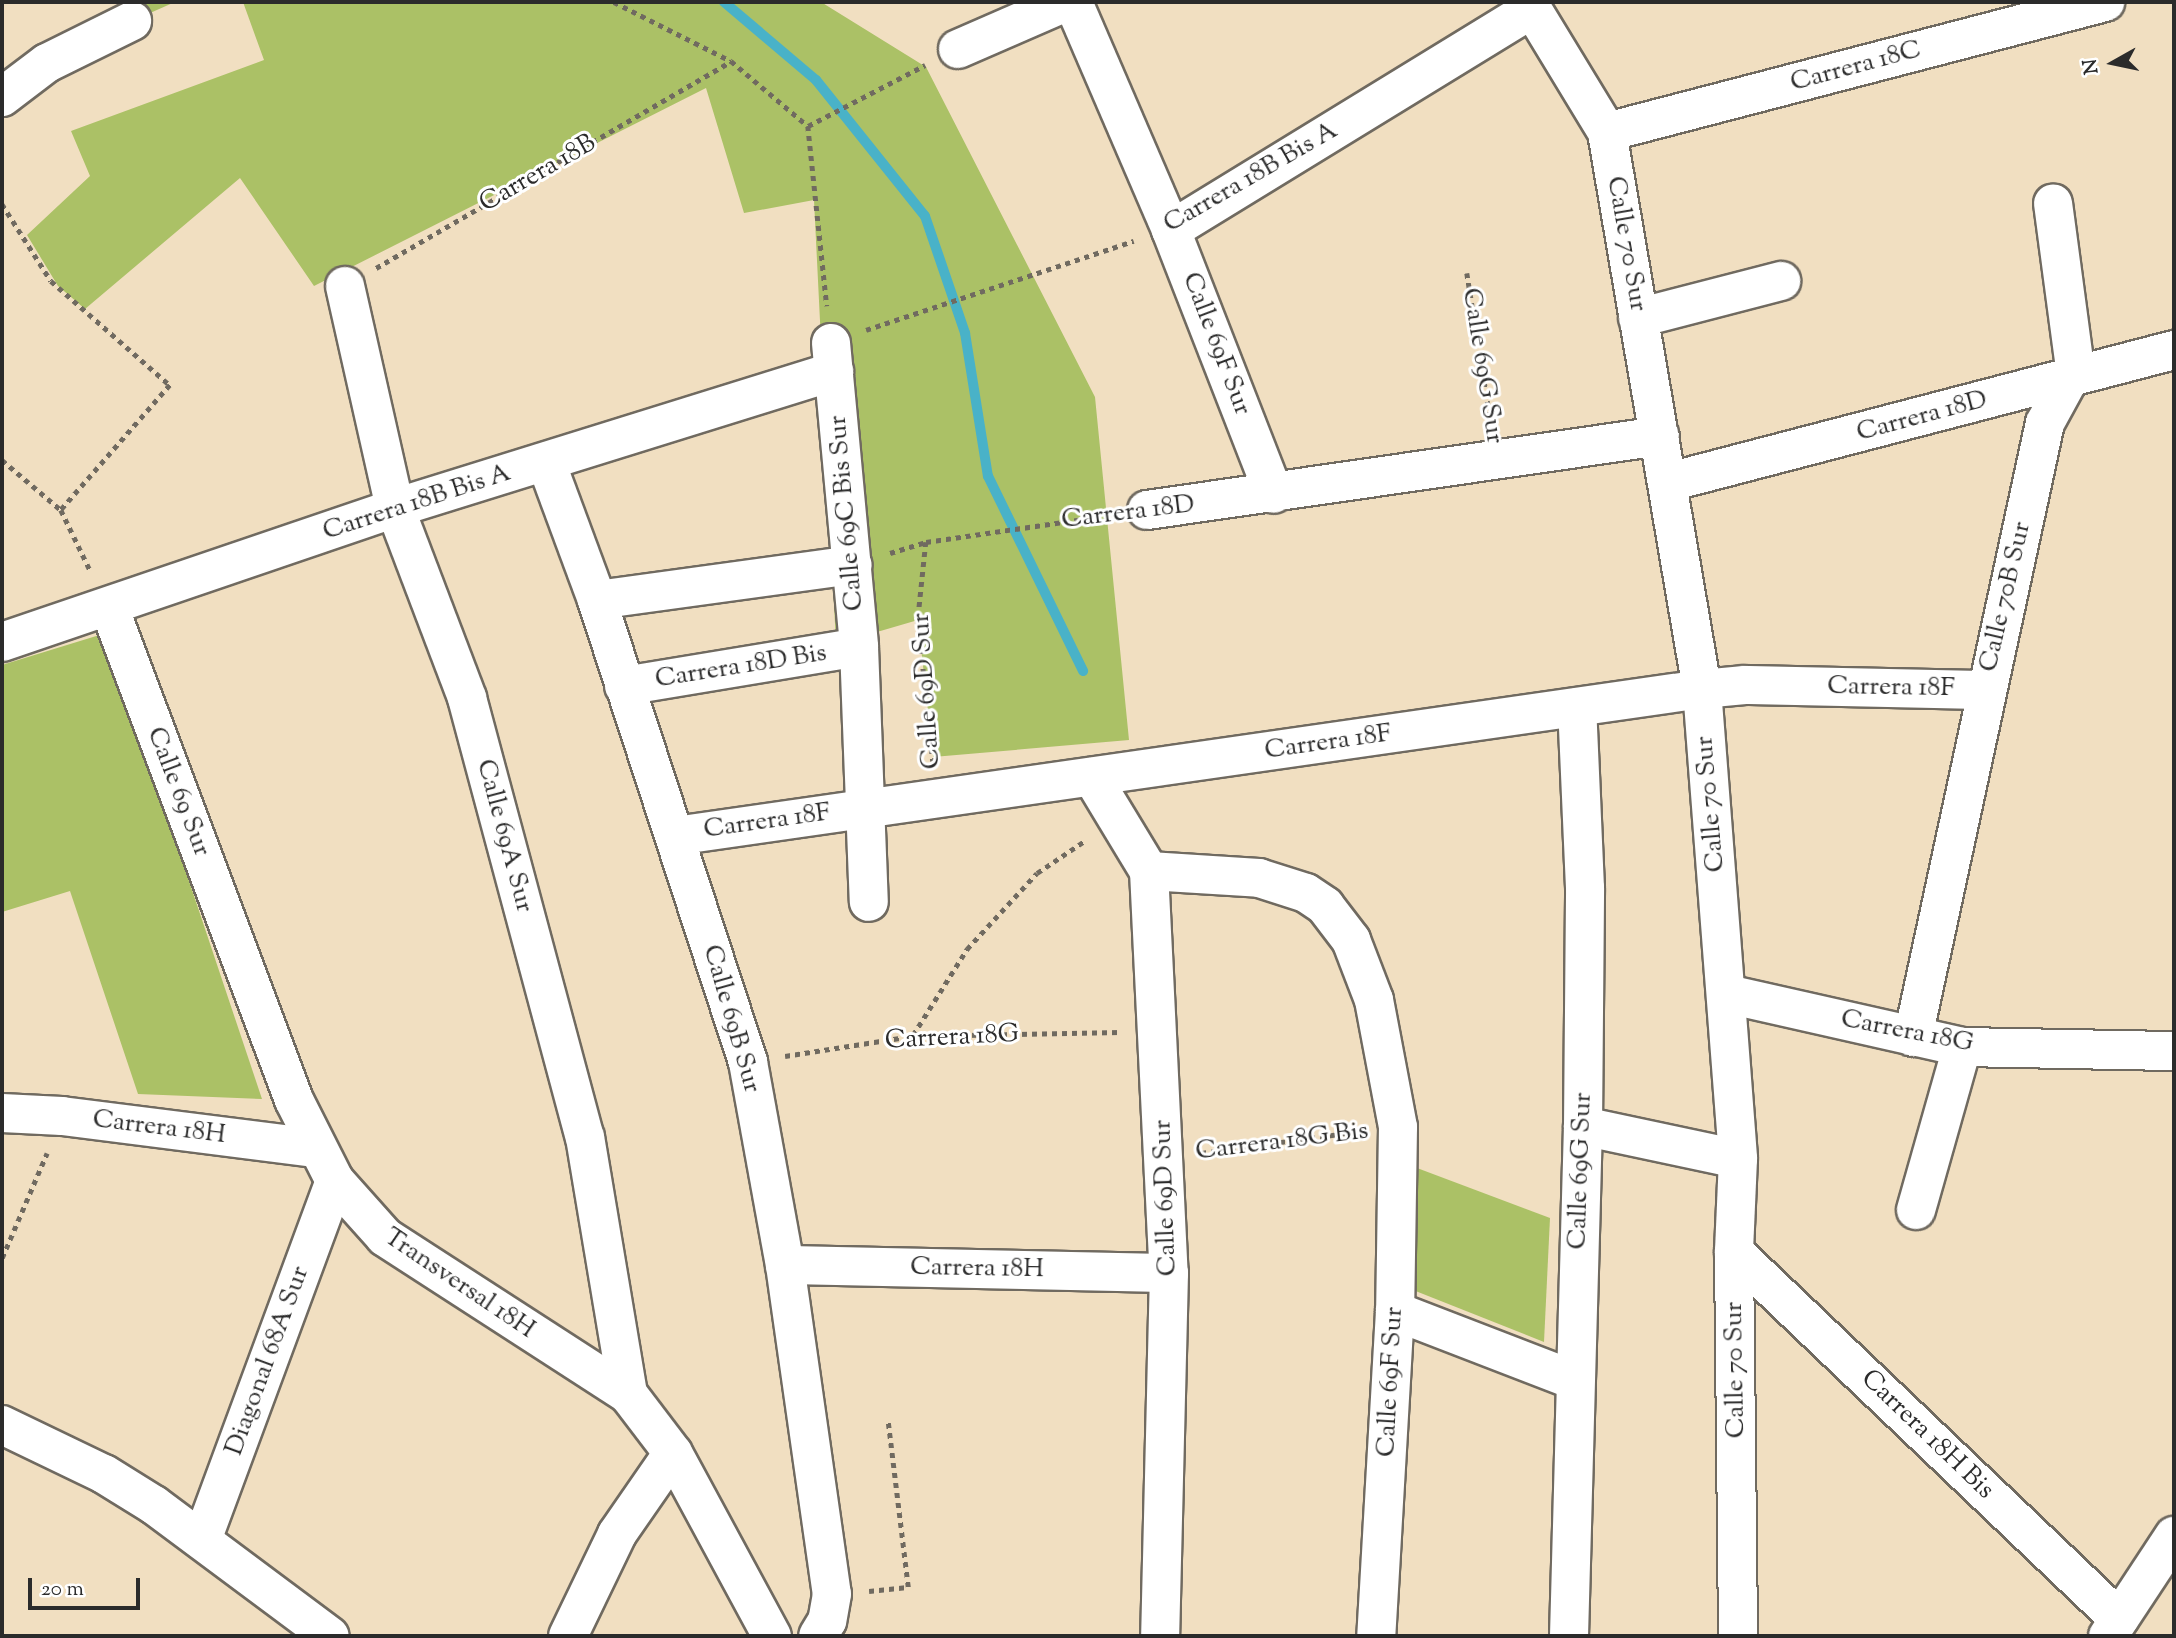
<!DOCTYPE html>
<html>
<head>
<meta charset="utf-8">
<style>
	body { margin:0 }
	#map { position:relative; width:2176px; height:1638px; overflow:hidden; background:#f1dfc1; font-family:"Sorts Mill Goudy",serif }
	div>[style] { position:absolute }
	.green>* { inset:0; background:#abc166 }
	.stream>* { height:10px; margin:-5px; padding:0 5px; transform-origin:5px; border-radius:5px; background:#49b2c8 }
	.path>* { height:4.5px; margin-top:-2.25px; transform-origin:0; background:repeating-linear-gradient(90deg,#706a60 0 5px,transparent 0 10px) }
	.roads { filter:drop-shadow(2px 0 #706a60) drop-shadow(-2px 0 #706a60) drop-shadow(0 2px #706a60) drop-shadow(0 -2px #706a60) }
	.minor>* { height:38px; margin:-19px; padding:0 19px; transform-origin:19px; border-radius:19px; background:#fff }
	.tertiary>* { height:38px; margin:-19px; padding:0 19px; transform-origin:19px; border-radius:19px; background:#fff }
	span { translate:-50% -50%; white-space:nowrap; text-align:center; line-height:1.15; -webkit-text-stroke:6px #fff; paint-order:stroke }
	.street-label { font-size:26px; color:#2b2b2b }
	.frame { position:absolute; inset:0; border:4px solid #2b2b2b; pointer-events:none }
	.north { position:absolute; left:2078px; top:28px; width:70px; height:70px; -webkit-text-stroke:5px #fff; paint-order:stroke; rotate:261deg; font-size:19px; font-weight:700; line-height:28px; text-align:center; color:#2b2b2b }
	.north::after { content:''; display:block; margin:auto; width:24px; height:32px; background:#2b2b2b; clip-path:polygon(50% 0,100% 100%,50% 72%,0 100%) }
	.scale { position:absolute; left:28px; top:1578px; width:112px; height:32px; box-sizing:border-box; border:4px solid #2b2b2b; border-top:0; padding-left:9px; font-size:21px; line-height:24px; white-space:nowrap; color:#2b2b2b; -webkit-text-stroke:5px #fff; paint-order:stroke }
</style>
</head>
<body>
<div id="map">
	<div class="green">
		<div style="clip-path:polygon(115px 2px,175px 2px,132px 21px)"></div>
		<div style="clip-path:polygon(243px 2px,821px 2px,926px 67px,1095px 397px,1129px 740px,933px 757px,918px 620px,836px 644px,814px 200px,744px 213px,706px 88px,314px 286px,240px 178px,85px 309px,58px 286px,27px 235px,90px 176px,71px 131px,264px 60px)"></div>
		<div style="clip-path:polygon(106px 633px,262px 1099px,138px 1094px,70px 891px,2px 912px,2px 665px)"></div>
		<div style="clip-path:polygon(1417px 1168px,1550px 1218px,1544px 1342px,1413px 1290px)"></div>
	</div>
	<div class="stream">
		<div style="left:724px;top:2px;width:121px;rotate:40.3deg"></div>
		<div style="left:816px;top:80px;width:174px;rotate:51.3deg"></div>
		<div style="left:925px;top:216px;width:124px;rotate:71.1deg"></div>
		<div style="left:965px;top:333px;width:145px;rotate:80.9deg"></div>
		<div style="left:988px;top:476px;width:217px;rotate:64deg"></div>
	</div>
	<div class="path">
		<div style="left:614px;top:2px;width:131px;rotate:26.8deg"></div>
		<div style="left:731px;top:61px;width:101px;rotate:40.2deg"></div>
		<div style="left:808px;top:126px;width:181px;rotate:84deg"></div>
		<div style="left:808px;top:126px;width:132px;rotate:-27.5deg"></div>
		<div style="left:2px;top:204px;width:91px;rotate:57.5deg"></div>
		<div style="left:51px;top:281px;width:158px;rotate:41.2deg"></div>
		<div style="left:170px;top:385px;width:166px;rotate:131.1deg"></div>
		<div style="left:376px;top:268px;width:411px;rotate:-30.2deg"></div>
		<div style="left:1467px;top:273px;width:152px;rotate:80.9deg"></div>
		<div style="left:866px;top:330px;width:282px;rotate:-18.4deg"></div>
		<div style="left:2px;top:460px;width:77px;rotate:40.3deg"></div>
		<div style="left:61px;top:510px;width:69px;rotate:64.2deg"></div>
		<div style="left:926px;top:542px;width:77px;rotate:95.9deg"></div>
		<div style="left:918px;top:619px;width:143px;rotate:84deg"></div>
		<div style="left:890px;top:553px;width:38px;rotate:-17deg"></div>
		<div style="left:926px;top:542px;width:188px;rotate:-8.3deg"></div>
		<div style="left:913px;top:1035px;width:102px;rotate:-57.9deg"></div>
		<div style="left:967px;top:949px;width:103px;rotate:-47.4deg"></div>
		<div style="left:1037px;top:873px;width:59px;rotate:-34deg"></div>
		<div style="left:785px;top:1056px;width:129px;rotate:-8.9deg"></div>
		<div style="left:912px;top:1036px;width:209px;rotate:-1.1deg"></div>
		<div style="left:1201px;top:1153px;width:162px;rotate:-7.8deg"></div>
		<div style="left:2px;top:1258px;width:114px;rotate:-66.8deg"></div>
		<div style="left:869px;top:1591px;width:39px;rotate:-6deg"></div>
		<div style="left:908px;top:1587px;width:167px;rotate:-96.9deg"></div>
	</div>
	<div class="roads">
		<div class="minor">
			<div style="left:1073px;top:2px;width:248px;rotate:66.7deg"></div>
			<div style="left:1171px;top:230px;width:283px;rotate:68.7deg"></div>
			<div style="left:1528px;top:2px;width:152px;rotate:58.7deg"></div>
			<div style="left:1607px;top:132px;width:565px;rotate:80.32deg"></div>
			<div style="left:1702px;top:689px;width:471px;rotate:85.6deg"></div>
			<div style="left:1738px;top:1159px;width:93px;rotate:92.5deg"></div>
			<div style="left:1734px;top:1252px;width:384px;rotate:89.4deg"></div>
			<div style="left:958px;top:49px;width:118px;rotate:-23.5deg"></div>
			<div style="left:2px;top:97px;width:56px;rotate:-37.1deg"></div>
			<div style="left:47px;top:63px;width:95px;rotate:-26.3deg"></div>
			<div style="left:1607px;top:132px;width:515px;rotate:-14.63deg"></div>
			<div style="left:1171px;top:230px;width:423px;rotate:-31.5deg"></div>
			<div style="left:345px;top:286px;width:228px;rotate:77.3deg"></div>
			<div style="left:395px;top:508px;width:203px;rotate:69.2deg"></div>
			<div style="left:467px;top:698px;width:455px;rotate:75deg"></div>
			<div style="left:585px;top:1137px;width:261px;rotate:80.5deg"></div>
			<div style="left:1638px;top:318px;width:148px;rotate:-14.5deg"></div>
			<div style="left:831px;top:343px;width:305px;rotate:84.7deg"></div>
			<div style="left:859px;top:647px;width:255px;rotate:87.8deg"></div>
			<div style="left:546px;top:462px;width:147px;rotate:69.7deg"></div>
			<div style="left:597px;top:600px;width:486px;rotate:71.9deg"></div>
			<div style="left:748px;top:1062px;width:206px;rotate:79.7deg"></div>
			<div style="left:785px;top:1265px;width:332px;rotate:81.9deg"></div>
			<div style="left:832px;top:1594px;width:27px;rotate:100deg"></div>
			<div style="left:827px;top:1621px;width:17px;rotate:121deg"></div>
			<div style="left:1669px;top:482px;width:522px;rotate:-14.65deg"></div>
			<div style="left:1147px;top:510px;width:518px;rotate:-8.21deg"></div>
			<div style="left:597px;top:600px;width:258px;rotate:-7.8deg"></div>
			<div style="left:109px;top:607px;width:527px;rotate:69.43deg"></div>
			<div style="left:294px;top:1100px;width:91px;rotate:63.2deg"></div>
			<div style="left:335px;top:1181px;width:75px;rotate:48.2deg"></div>
			<div style="left:385px;top:1237px;width:289px;rotate:32.9deg"></div>
			<div style="left:628px;top:1394px;width:74px;rotate:52.7deg"></div>
			<div style="left:673px;top:1453px;width:208px;rotate:61.6deg"></div>
			<div style="left:2px;top:642px;width:415px;rotate:-18.8deg"></div>
			<div style="left:395px;top:508px;width:460px;rotate:-17.3deg"></div>
			<div style="left:624px;top:686px;width:238px;rotate:-9.4deg"></div>
			<div style="left:1092px;top:777px;width:110px;rotate:58.8deg"></div>
			<div style="left:1149px;top:871px;width:402px;rotate:87.2deg"></div>
			<div style="left:1169px;top:1273px;width:363px;rotate:91.4deg"></div>
			<div style="left:675px;top:836px;width:1037px;rotate:-8.15deg"></div>
			<div style="left:1702px;top:689px;width:43px;rotate:-5.3deg"></div>
			<div style="left:1745px;top:685px;width:240px;rotate:1.2deg"></div>
			<div style="left:1149px;top:871px;width:110px;rotate:3.6deg"></div>
			<div style="left:1259px;top:878px;width:49px;rotate:17.7deg"></div>
			<div style="left:1306px;top:893px;width:23px;rotate:34deg"></div>
			<div style="left:1325px;top:906px;width:43px;rotate:52.6deg"></div>
			<div style="left:1351px;top:940px;width:64px;rotate:69deg"></div>
			<div style="left:1374px;top:1000px;width:129px;rotate:79.3deg"></div>
			<div style="left:1398px;top:1127px;width:184px;rotate:90.9deg"></div>
			<div style="left:1395px;top:1311px;width:326px;rotate:93.3deg"></div>
			<div style="left:1727px;top:994px;width:241px;rotate:12.7deg"></div>
			<div style="left:1962px;top:1047px;width:212px;rotate:1.1deg"></div>
			<div style="left:1913px;top:1037px;width:628px;rotate:-77.87deg"></div>
			<div style="left:2045px;top:423px;width:63px;rotate:-61.4deg"></div>
			<div style="left:2075px;top:368px;width:166px;rotate:-97.6deg"></div>
			<div style="left:2px;top:1113px;width:60px;rotate:2.9deg"></div>
			<div style="left:62px;top:1116px;width:256px;rotate:7.2deg"></div>
			<div style="left:1583px;top:1126px;width:158px;rotate:12deg"></div>
			<div style="left:1916px;top:1210px;width:169px;rotate:-74.2deg"></div>
			<div style="left:1734px;top:1252px;width:532px;rotate:43.63deg"></div>
			<div style="left:785px;top:1265px;width:384px;rotate:1.2deg"></div>
			<div style="left:1395px;top:1311px;width:192px;rotate:21.1deg"></div>
			<div style="left:2px;top:1425px;width:113px;rotate:25.7deg"></div>
			<div style="left:104px;top:1474px;width:59px;rotate:31.8deg"></div>
			<div style="left:154px;top:1505px;width:219px;rotate:36.7deg"></div>
			<div style="left:202px;top:1540px;width:383px;rotate:-69.7deg"></div>
			<div style="left:568px;top:1636px;width:113px;rotate:-64.3deg"></div>
			<div style="left:617px;top:1534px;width:98px;rotate:-55.3deg"></div>
			<div style="left:1569px;top:1636px;width:510px;rotate:-88.43deg"></div>
			<div style="left:1583px;top:1126px;width:238px;rotate:-89.5deg"></div>
			<div style="left:1585px;top:888px;width:181px;rotate:-92.5deg"></div>
		</div>
		<div class="tertiary">
			<div style="left:2108px;top:1636px;width:120px;rotate:-56.6deg"></div>
		</div>
	</div>
	<div class="street-label">
		<span style="left:1856px;top:67px;rotate:-15deg">Carrera 18C</span>
		<span style="left:538px;top:174px;rotate:-30deg">Carrera 18B</span>
		<span style="left:1251px;top:178px;rotate:-30deg">Carrera 18B Bis A</span>
		<span style="left:1626px;top:244px;rotate:80deg">Calle 70 Sur</span>
		<span style="left:1216px;top:344px;rotate:69deg">Calle 69F Sur</span>
		<span style="left:1482px;top:366px;rotate:81deg">Calle 69G Sur</span>
		<span style="left:1922px;top:417px;rotate:-15deg">Carrera 18D</span>
		<span style="left:417px;top:503px;rotate:-18deg">Carrera 18B Bis A</span>
		<span style="left:847px;top:513px;rotate:-95deg">Calle 69C Bis Sur</span>
		<span style="left:1128px;top:513px;rotate:-7deg">Carrera 18D</span>
		<span style="left:2006px;top:597px;rotate:-77deg">Calle 70B Sur</span>
		<span style="left:741px;top:667px;rotate:-9deg">Carrera 18D Bis</span>
		<span style="left:1891px;top:688px;rotate:1deg">Carrera 18F</span>
		<span style="left:927px;top:691px;rotate:-94deg">Calle 69D Sur</span>
		<span style="left:1328px;top:743px;rotate:-8deg">Carrera 18F</span>
		<span style="left:178px;top:792px;rotate:69deg">Calle 69 Sur</span>
		<span style="left:1711px;top:804px;rotate:-95deg">Calle 70 Sur</span>
		<span style="left:767px;top:822px;rotate:-8deg">Carrera 18F</span>
		<span style="left:504px;top:836px;rotate:75deg">Calle 69A Sur</span>
		<span style="left:731px;top:1019px;rotate:74deg">Calle 69B Sur</span>
		<span style="left:1907px;top:1032px;rotate:11deg">Carrera 18G</span>
		<span style="left:952px;top:1038px;rotate:-3deg">Carrera 18G</span>
		<span style="left:159px;top:1128px;rotate:7deg">Carrera 18H</span>
		<span style="left:1282px;top:1142px;rotate:-7deg">Carrera 18G Bis</span>
		<span style="left:1581px;top:1171px;rotate:-88deg">Calle 69G Sur</span>
		<span style="left:1166px;top:1198px;rotate:-92deg">Calle 69D Sur</span>
		<span style="left:977px;top:1269px;rotate:1deg">Carrera 18H</span>
		<span style="left:459px;top:1284px;rotate:34deg">Transversal 18H</span>
		<span style="left:268px;top:1361px;rotate:-70deg">Diagonal 68A Sur</span>
		<span style="left:1736px;top:1370px;rotate:-91deg">Calle 70 Sur</span>
		<span style="left:1391px;top:1382px;rotate:-87deg">Calle 69F Sur</span>
		<span style="left:1927px;top:1435px;rotate:44deg">Carrera 18H Bis</span>
	</div>
	<div class="frame"></div>
	<div class="north">N</div>
	<div class="scale">20 m</div>
</div>
</body>
</html>
